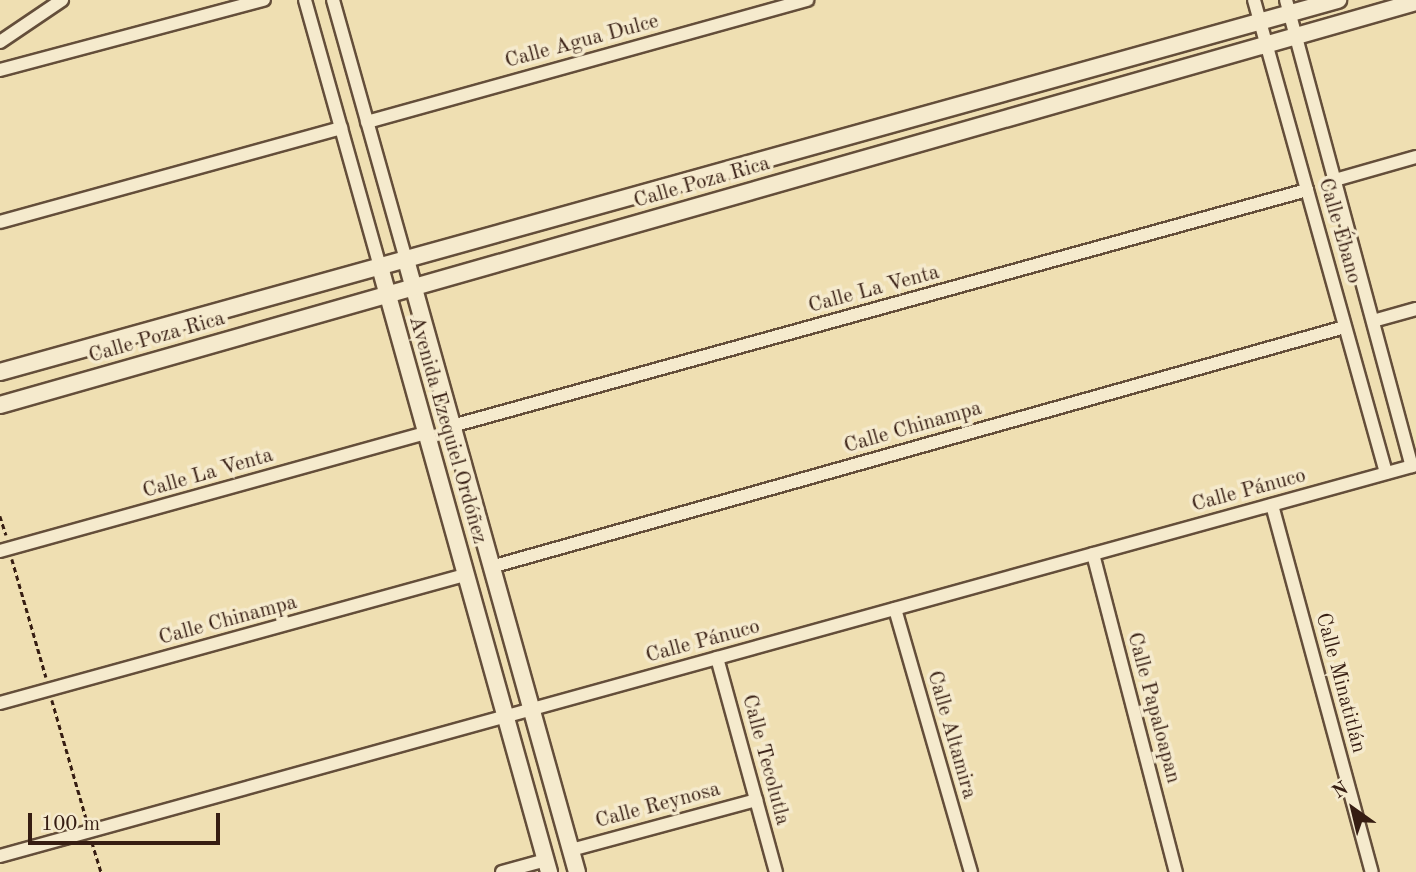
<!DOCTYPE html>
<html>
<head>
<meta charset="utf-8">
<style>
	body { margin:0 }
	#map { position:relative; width:1416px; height:872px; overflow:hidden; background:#efdfb2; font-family:"Old Standard TT",serif }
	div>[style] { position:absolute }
	.path>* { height:2.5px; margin-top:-1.25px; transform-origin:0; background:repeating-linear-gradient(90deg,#361d12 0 5px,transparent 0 8.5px) }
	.roads { filter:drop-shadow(2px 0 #644e3a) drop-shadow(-2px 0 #644e3a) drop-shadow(0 2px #644e3a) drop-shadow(0 -2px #644e3a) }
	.minor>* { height:12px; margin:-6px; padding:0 6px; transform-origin:6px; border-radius:6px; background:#f5eacd }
	.tertiary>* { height:16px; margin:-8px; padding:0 8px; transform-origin:8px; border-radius:8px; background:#f5eacd }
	span { translate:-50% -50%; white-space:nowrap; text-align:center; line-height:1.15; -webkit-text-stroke:7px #f5eacd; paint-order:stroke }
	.street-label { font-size:21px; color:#361d12 }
	.north { position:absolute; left:1318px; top:774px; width:70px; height:70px; -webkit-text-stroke:5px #f5eacd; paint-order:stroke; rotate:326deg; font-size:19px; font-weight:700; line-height:28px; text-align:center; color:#361d12 }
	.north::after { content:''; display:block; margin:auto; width:24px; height:32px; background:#361d12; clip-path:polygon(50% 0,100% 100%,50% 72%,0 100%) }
	.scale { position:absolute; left:28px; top:813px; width:192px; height:32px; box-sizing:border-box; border:4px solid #361d12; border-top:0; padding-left:9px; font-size:21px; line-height:24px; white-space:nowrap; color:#361d12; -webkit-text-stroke:5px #f5eacd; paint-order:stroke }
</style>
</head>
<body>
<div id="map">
	<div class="path">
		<div style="left:0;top:516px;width:20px;rotate:72deg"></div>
		<div style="left:12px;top:559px;width:123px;rotate:73.9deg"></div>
		<div style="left:52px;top:700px;width:123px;rotate:73.9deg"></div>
		<div style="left:92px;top:842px;width:31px;rotate:73deg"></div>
	</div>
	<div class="roads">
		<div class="minor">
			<div style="left:305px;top:0;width:277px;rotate:74.3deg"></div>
			<div style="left:333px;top:0;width:270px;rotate:74.3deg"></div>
			<div style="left:1254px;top:0;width:491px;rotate:74.4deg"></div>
			<div style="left:1286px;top:0;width:483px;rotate:74.9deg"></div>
			<div style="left:0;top:42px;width:75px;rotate:-34.1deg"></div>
			<div style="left:0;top:70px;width:273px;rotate:-14.9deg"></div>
			<div style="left:367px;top:122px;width:457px;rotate:-15.5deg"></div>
			<div style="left:1335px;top:180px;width:84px;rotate:-15.9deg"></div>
			<div style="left:0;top:222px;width:354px;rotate:-15.4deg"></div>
			<div style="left:1373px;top:321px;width:45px;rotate:-15.6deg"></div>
			<div style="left:452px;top:426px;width:887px;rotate:-15.43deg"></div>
			<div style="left:1272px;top:505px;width:380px;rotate:74.8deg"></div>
			<div style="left:0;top:551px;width:442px;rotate:-15.5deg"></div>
			<div style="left:1093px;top:554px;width:329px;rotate:75.4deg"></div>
			<div style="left:491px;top:567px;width:887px;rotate:-15.7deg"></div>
			<div style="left:895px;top:609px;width:274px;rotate:73.9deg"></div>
			<div style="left:717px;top:658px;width:222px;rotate:74.6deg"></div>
			<div style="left:0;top:703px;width:483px;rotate:-15.4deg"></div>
			<div style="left:571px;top:850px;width:192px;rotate:-15.1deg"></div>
			<div style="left:0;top:856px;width:1469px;rotate:-15.44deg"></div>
			<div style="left:502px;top:872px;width:46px;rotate:-15.3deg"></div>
		</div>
		<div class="tertiary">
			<div style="left:406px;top:260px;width:635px;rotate:74.39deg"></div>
			<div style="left:380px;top:267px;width:628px;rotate:74.39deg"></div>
			<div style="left:0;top:372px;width:1389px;rotate:-15.54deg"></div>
			<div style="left:0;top:405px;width:1472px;rotate:-15.89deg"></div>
		</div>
	</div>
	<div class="street-label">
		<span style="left:582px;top:42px;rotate:-15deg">Calle Agua Dulce</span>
		<span style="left:702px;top:183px;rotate:-16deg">Calle Poza Rica</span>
		<span style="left:1339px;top:231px;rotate:74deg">Calle Ébano</span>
		<span style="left:874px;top:290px;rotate:-15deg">Calle La Venta</span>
		<span style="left:157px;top:338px;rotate:-16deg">Calle Poza Rica</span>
		<span style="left:913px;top:428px;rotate:-16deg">Calle Chinampa</span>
		<span style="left:447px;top:430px;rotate:74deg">Avenida Ezequiel Ordóñez</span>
		<span style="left:208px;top:474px;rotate:-16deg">Calle La Venta</span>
		<span style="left:1249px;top:491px;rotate:-15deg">Calle Pánuco</span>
		<span style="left:228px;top:621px;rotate:-15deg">Calle Chinampa</span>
		<span style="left:703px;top:642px;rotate:-15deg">Calle Pánuco</span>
		<span style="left:1340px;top:683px;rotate:75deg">Calle Minatitlán</span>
		<span style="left:1153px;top:708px;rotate:75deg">Calle Papaloapan</span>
		<span style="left:951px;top:735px;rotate:74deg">Calle Altamira</span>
		<span style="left:765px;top:760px;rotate:75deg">Calle Tecolutla</span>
		<span style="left:658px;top:806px;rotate:-15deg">Calle Reynosa</span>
	</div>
	<div class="north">N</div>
	<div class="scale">100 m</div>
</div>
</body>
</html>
